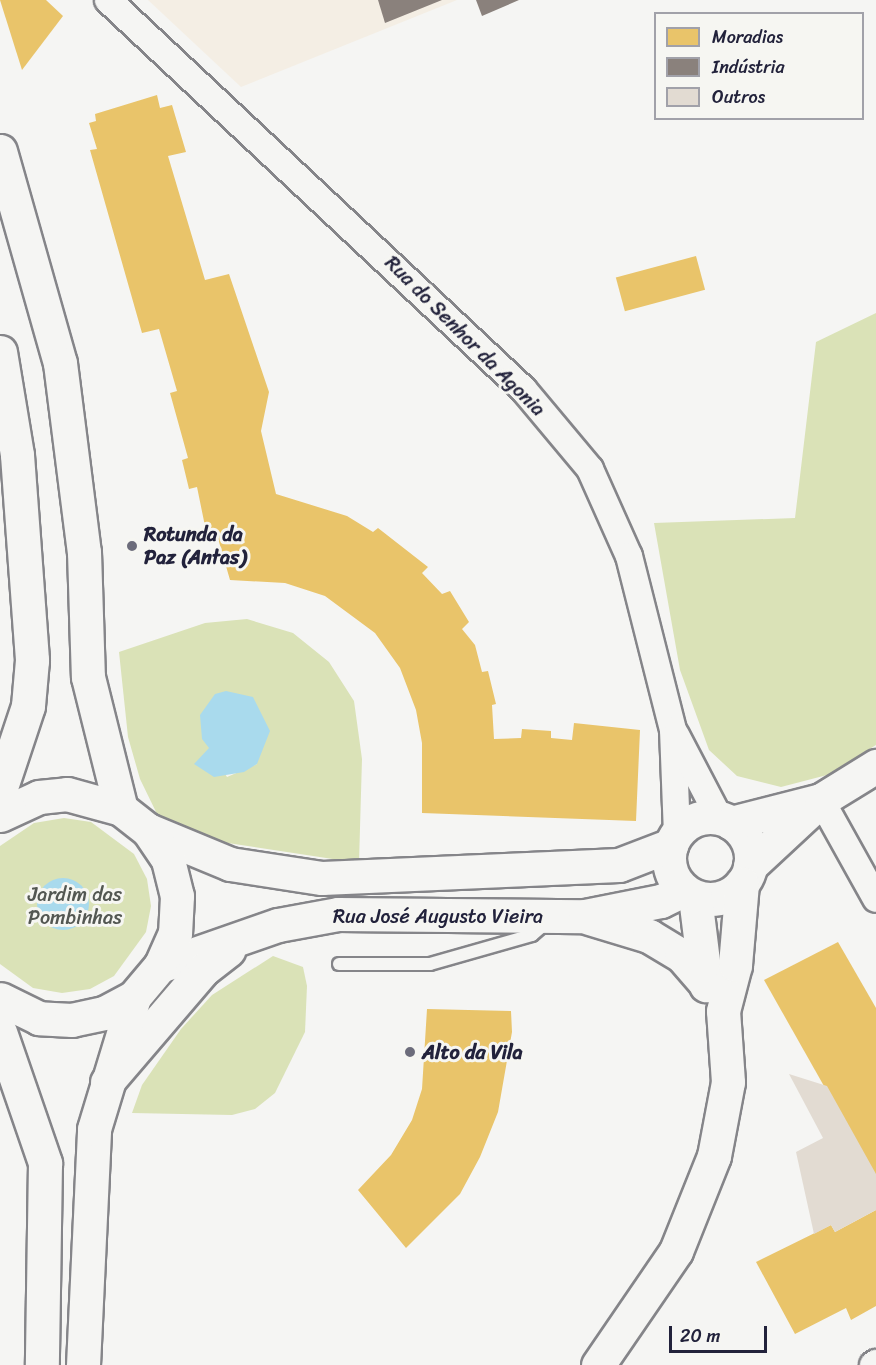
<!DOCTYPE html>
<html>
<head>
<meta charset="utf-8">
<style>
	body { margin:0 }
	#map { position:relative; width:876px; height:1365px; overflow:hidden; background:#f5f5f3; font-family:Sriracha,sans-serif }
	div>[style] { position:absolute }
	.built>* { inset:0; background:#f4eee4 }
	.green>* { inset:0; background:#dae2b7 }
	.water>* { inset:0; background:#a9daed }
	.round { border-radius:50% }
	.homes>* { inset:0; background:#e9c46a; transform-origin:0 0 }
	.industry>* { inset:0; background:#8a817c }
	.building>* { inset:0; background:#e2dbd2 }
	.roads { filter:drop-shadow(2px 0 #858589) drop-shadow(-2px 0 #858589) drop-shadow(0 2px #858589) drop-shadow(0 -2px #858589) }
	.lane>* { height:12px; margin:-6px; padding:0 6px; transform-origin:6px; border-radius:6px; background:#f5f5f3 }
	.street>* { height:26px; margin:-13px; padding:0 13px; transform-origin:13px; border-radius:13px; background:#f5f5f3 }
	.secondary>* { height:33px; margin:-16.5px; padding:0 16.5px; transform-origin:16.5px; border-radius:16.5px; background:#f5f5f3 }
	.secondary>.ring { margin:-16.5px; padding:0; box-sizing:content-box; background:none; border:33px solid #f5f5f3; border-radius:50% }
	.primary>* { height:33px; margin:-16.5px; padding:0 16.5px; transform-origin:16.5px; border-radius:16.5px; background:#f5f5f3 }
	.dots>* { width:16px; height:16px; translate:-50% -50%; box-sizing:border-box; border:3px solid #f6f6f2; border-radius:50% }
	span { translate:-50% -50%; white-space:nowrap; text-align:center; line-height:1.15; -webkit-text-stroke:6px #f6f6f2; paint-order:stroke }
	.street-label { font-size:20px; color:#22223b }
	.poi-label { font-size:20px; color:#22223b; font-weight:700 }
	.left { translate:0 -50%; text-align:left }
	.park-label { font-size:20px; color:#535752 }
	.legend { position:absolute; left:654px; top:12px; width:210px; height:108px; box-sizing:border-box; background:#f6f6f2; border:2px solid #a1a1a9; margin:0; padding:8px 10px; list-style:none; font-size:18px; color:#22223b }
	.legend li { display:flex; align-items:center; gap:12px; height:30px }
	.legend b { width:30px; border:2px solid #a1a1a9 }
	.scale { position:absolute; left:669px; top:1326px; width:98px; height:27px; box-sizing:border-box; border:3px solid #22223b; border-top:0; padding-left:8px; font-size:18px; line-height:21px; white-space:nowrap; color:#22223b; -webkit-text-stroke:4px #f6f6f2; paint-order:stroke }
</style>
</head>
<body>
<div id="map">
	<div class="built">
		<div style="clip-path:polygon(148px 0,457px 0,241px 87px)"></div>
	</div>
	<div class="green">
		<div style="clip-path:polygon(876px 313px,876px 745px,827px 775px,781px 787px,737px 776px,709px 750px,680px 670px,654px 523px,795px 518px,816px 342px)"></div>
		<div style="clip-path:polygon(evenodd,247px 619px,293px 633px,329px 662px,354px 701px,362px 759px,359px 863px,208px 840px,158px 816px,140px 779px,128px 737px,119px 652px,205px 623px,247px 619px,209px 748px,257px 764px,227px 777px,209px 748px)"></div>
		<div style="clip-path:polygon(64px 818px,91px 822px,134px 854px,147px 879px,151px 906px,146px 932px,114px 976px,90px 989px,62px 993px,33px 988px,0 964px,0 846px,34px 823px)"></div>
		<div style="clip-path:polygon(273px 956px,303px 967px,307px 986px,305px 1032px,275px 1093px,255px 1109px,232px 1115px,132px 1113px,142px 1085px,181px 1029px,212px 995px)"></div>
	</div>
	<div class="water">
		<div style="clip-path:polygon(226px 691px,253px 697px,270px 731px,257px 764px,244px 772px,214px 777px,194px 764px,209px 748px,202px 739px,200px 715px,215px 694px)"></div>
		<div class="round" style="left:37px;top:878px;width:52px;height:52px"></div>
	</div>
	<div class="homes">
		<div style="clip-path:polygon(0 0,46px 0,63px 16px,22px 70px)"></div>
		<div style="clip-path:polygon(157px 95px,160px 108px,172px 105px,186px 152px,168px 156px,205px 280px,229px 274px,269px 392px,261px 431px,276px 494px,347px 516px,373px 532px,378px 528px,428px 567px,422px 573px,442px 594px,450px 591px,469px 622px,462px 629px,475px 645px,482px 672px,488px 671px,496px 704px,492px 705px,494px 739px,521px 738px,522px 729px,551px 731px,551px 738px,572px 740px,574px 723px,640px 730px,636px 821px,422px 813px,422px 743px,416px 710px,400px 668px,375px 633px,325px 596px,285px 583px,230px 580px,215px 528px,206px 531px,197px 487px,189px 489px,182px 460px,188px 458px,170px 393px,177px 391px,159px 329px,142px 333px,90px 150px,97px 149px,89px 123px,96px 121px,95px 114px)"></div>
		<div style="left:696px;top:256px;width:35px;height:83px;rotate:75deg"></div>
		<div style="clip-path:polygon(838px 942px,876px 1008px,876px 1178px,764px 980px)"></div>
		<div style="clip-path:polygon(427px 1009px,511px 1011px,512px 1032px,498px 1112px,480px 1157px,460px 1194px,406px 1248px,358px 1190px,391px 1155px,412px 1120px,422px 1089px)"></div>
		<div style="clip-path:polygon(876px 1210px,876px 1306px,851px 1320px,846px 1308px,795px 1334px,756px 1262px,831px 1225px,835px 1232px)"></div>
	</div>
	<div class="industry">
		<div style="clip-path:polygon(378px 0,442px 0,385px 23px)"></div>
		<div style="clip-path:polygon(476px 0,519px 0,482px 16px)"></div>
	</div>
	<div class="building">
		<div style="clip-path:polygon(789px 1074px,827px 1086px,876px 1174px,876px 1210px,835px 1232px,831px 1225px,814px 1234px,796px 1152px,823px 1138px)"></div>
	</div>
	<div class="roads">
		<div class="lane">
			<div style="left:339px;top:964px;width:91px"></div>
			<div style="left:430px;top:964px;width:106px;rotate:-15.9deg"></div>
			<div style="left:532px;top:935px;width:18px;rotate:-41deg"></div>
		</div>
		<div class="street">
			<div style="left:108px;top:0;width:570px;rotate:43.15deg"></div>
			<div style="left:524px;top:390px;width:103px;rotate:50.1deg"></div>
			<div style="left:590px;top:469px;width:95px;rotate:65.9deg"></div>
			<div style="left:629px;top:556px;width:179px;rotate:75.8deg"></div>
			<div style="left:673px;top:730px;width:104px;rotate:87.8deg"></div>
			<div style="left:676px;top:735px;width:95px;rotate:62.4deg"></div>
			<div style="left:821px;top:800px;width:113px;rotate:60.9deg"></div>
			<div style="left:873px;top:1365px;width:4px;rotate:-34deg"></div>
		</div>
		<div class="secondary">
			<div class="ring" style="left:669px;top:817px;width:49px;height:49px"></div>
			<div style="left:731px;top:823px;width:93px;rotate:-14.3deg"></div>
			<div style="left:148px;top:830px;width:89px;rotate:22.5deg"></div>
			<div style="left:230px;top:864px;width:93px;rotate:8.7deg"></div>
			<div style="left:322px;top:878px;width:297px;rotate:-2.5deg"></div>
			<div style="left:619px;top:865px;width:56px;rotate:-21deg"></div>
			<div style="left:750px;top:866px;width:97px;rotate:-42.9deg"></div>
			<div style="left:821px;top:800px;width:65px;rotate:-31.7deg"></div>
			<div style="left:695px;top:897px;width:89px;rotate:82.9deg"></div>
			<div style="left:589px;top:918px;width:63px;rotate:16.7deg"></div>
			<div style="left:649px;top:936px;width:37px;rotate:31deg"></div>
			<div style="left:681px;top:955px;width:35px;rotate:49deg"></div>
			<div style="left:160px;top:966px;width:125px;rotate:-19.2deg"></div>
			<div style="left:278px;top:925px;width:61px;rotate:-10.4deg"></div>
			<div style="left:338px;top:914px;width:247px;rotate:0.5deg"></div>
			<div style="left:585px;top:916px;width:77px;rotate:-11.2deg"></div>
			<div style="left:661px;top:901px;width:25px;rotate:-26deg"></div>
			<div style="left:107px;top:1082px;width:149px;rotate:-49.4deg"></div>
			<div style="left:204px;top:969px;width:31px;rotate:-38deg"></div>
			<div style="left:598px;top:1365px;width:138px;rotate:-55.6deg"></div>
			<div style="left:676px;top:1251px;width:102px;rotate:-68.2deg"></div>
			<div style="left:714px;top:1156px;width:75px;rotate:-79.3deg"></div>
			<div style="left:728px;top:1082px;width:71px;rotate:-94deg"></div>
			<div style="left:723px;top:1011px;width:48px;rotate:-75.4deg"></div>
			<div style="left:735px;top:965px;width:82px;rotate:-85.1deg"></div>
		</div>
		<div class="primary">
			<div style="left:0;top:151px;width:220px;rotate:74.2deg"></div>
			<div style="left:60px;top:363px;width:191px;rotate:82.8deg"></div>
			<div style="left:84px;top:552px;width:125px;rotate:88.2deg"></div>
			<div style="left:88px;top:677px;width:136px;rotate:76deg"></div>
			<div style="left:0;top:352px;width:104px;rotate:80.6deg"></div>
			<div style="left:17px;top:455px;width:206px;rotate:85.8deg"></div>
			<div style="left:32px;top:660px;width:46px;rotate:95deg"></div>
			<div style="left:28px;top:706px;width:89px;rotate:108.4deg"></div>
			<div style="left:0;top:815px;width:43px;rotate:-24.8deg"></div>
			<div style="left:39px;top:797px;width:28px;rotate:-6deg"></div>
			<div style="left:67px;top:794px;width:56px;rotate:15.5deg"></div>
			<div style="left:121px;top:809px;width:34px;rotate:38deg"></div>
			<div style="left:148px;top:830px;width:36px;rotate:56deg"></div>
			<div style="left:168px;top:860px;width:37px;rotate:76deg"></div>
			<div style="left:177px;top:896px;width:37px;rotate:93deg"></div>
			<div style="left:175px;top:933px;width:36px;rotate:114deg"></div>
			<div style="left:160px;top:966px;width:40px;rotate:130deg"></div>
			<div style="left:134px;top:997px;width:34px;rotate:152deg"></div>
			<div style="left:104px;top:1013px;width:33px;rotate:168deg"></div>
			<div style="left:72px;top:1020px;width:33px;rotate:-177deg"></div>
			<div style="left:39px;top:1018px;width:43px;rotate:-154deg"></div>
			<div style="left:0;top:1032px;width:139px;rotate:71deg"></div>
			<div style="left:45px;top:1163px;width:202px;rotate:90.9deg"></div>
			<div style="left:83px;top:1365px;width:236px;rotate:-87.3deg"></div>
			<div style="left:94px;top:1129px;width:138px;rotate:-73.1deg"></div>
		</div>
	</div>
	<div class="dots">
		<div style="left:132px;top:546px;background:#6c6c7b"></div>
		<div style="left:410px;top:1052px;background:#6c6c7b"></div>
	</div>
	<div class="street-label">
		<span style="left:465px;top:336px;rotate:45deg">Rua do Senhor da Agonia</span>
		<span style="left:438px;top:916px">Rua José Augusto Vieira</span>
	</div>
	<div class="poi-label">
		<span class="left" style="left:144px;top:546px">Rotunda da<br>Paz (Antas)</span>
		<span class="left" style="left:422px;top:1052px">Alto da Vila</span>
	</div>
	<div class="park-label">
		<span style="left:75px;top:906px">Jardim das<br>Pombinhas</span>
	</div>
	<ul class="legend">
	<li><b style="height:16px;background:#e9c46a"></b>Moradias</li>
	<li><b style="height:16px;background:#8a817c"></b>Indústria</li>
	<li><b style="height:16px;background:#e2dbd2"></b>Outros</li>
	</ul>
	<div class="scale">20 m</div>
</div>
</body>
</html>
